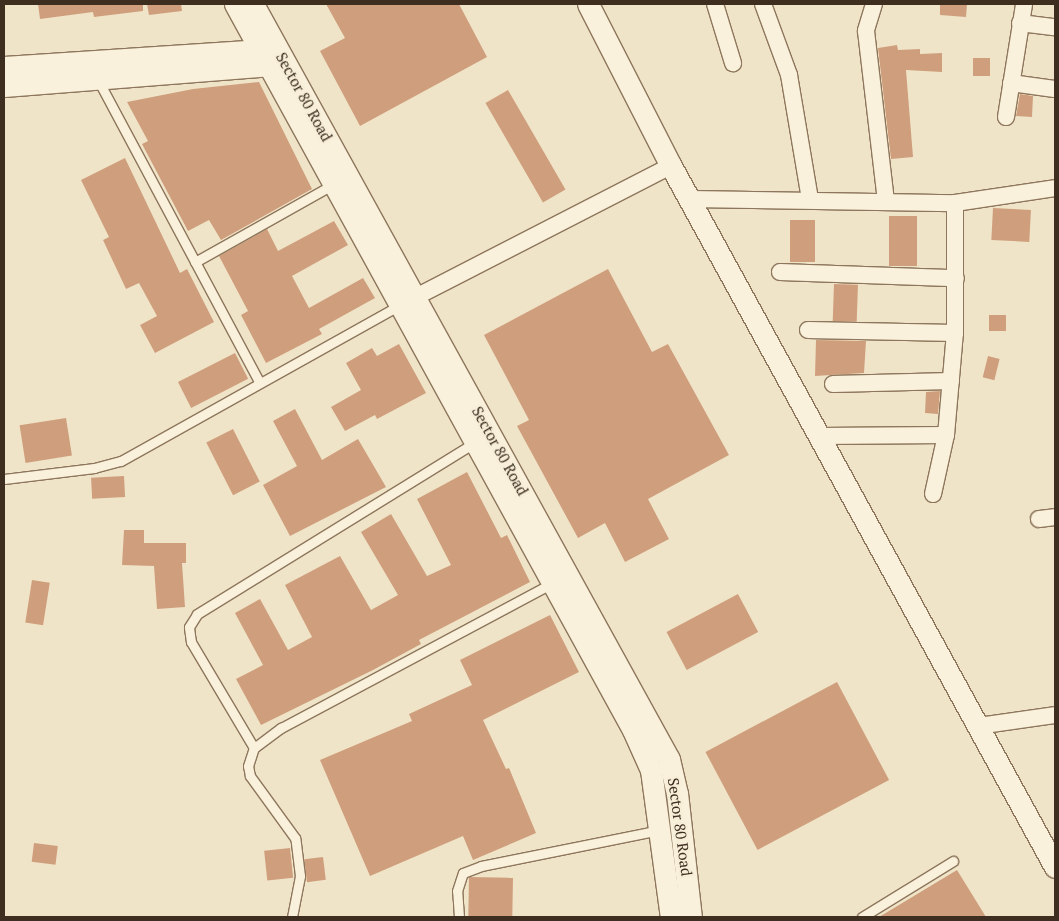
<!DOCTYPE html>
<html>
<head>
<meta charset="utf-8">
<style>
	body { margin:0 }
	#map { position:relative; width:1059px; height:921px; overflow:hidden; background:#f0e4c8; font-family:"PT Serif",serif }
	div>[style] { position:absolute }
	.building>* { inset:0; background:#cf9f7d; transform-origin:0 0 }
	.roads { filter:drop-shadow(1px 0 #8d765c) drop-shadow(-1px 0 #8d765c) drop-shadow(0 1px #8d765c) drop-shadow(0 -1px #8d765c) }
	.service>* { height:9px; margin:-4.5px; padding:0 4.5px; transform-origin:4.5px; border-radius:4.5px; background:#faf1dc }
	.minor>* { height:16px; margin:-8px; padding:0 8px; transform-origin:8px; border-radius:8px; background:#faf1dc }
	.tertiary>* { height:21px; margin:-10.5px; padding:0 10.5px; transform-origin:10.5px; border-radius:10.5px; background:#faf1dc }
	span { translate:-50% -50%; white-space:nowrap; text-align:center; line-height:1.15; -webkit-text-stroke:5px #f7eed8; paint-order:stroke }
	.street-label { font-size:15px; color:#3d2e20 }
	.frame { position:absolute; inset:0; border:5px solid #3d2e20; pointer-events:none }
</style>
</head>
<body>
<div id="map">
	<div class="building">
		<div style="clip-path:polygon(38px 4px,143px 4px,143px 11px,94px 17px,93px 12px,40px 19px)"></div>
		<div style="clip-path:polygon(147px 4px,181px 4px,182px 11px,149px 15px)"></div>
		<div style="clip-path:polygon(326px 4px,459px 4px,487px 57px,360px 126px,320px 51px,345px 38px)"></div>
		<div style="clip-path:polygon(940px 4px,967px 4px,966px 17px,940px 15px)"></div>
		<div style="clip-path:polygon(897px 45px,898px 50px,920px 49px,920px 54px,942px 53px,942px 72px,906px 70px,913px 157px,891px 159px,878px 48px)"></div>
		<div style="left:973px;top:58px;width:17px;height:18px"></div>
		<div style="clip-path:polygon(259px 82px,312px 189px,221px 240px,209px 220px,188px 231px,142px 144px,148px 141px,127px 102px,193px 89px)"></div>
		<div style="left:508px;top:90px;width:115px;height:26px;rotate:60deg"></div>
		<div style="clip-path:polygon(1020px 94px,1033px 96px,1032px 117px,1016px 116px)"></div>
		<div style="clip-path:polygon(125px 158px,180px 273px,187px 269px,214px 322px,155px 353px,140px 325px,157px 316px,139px 283px,126px 289px,103px 240px,109px 237px,81px 180px)"></div>
		<div style="left:993px;top:208px;width:38px;height:32px;rotate:3deg"></div>
		<div style="left:889px;top:216px;width:28px;height:50px"></div>
		<div style="left:790px;top:220px;width:25px;height:42px"></div>
		<div style="clip-path:polygon(334px 221px,348px 245px,292px 276px,309px 308px,363px 278px,375px 298px,319px 329px,322px 334px,266px 363px,241px 315px,248px 311px,219px 256px,267px 229px,278px 251px)"></div>
		<div style="clip-path:polygon(608px 269px,652px 352px,668px 344px,729px 455px,648px 499px,669px 539px,625px 562px,605px 523px,578px 538px,517px 426px,529px 420px,484px 335px)"></div>
		<div style="left:834px;top:284px;width:24px;height:37px;rotate:2deg"></div>
		<div style="left:989px;top:315px;width:17px;height:16px"></div>
		<div style="clip-path:polygon(816px 340px,866px 341px,864px 373px,815px 376px)"></div>
		<div style="clip-path:polygon(399px 344px,426px 393px,377px 419px,375px 415px,345px 431px,331px 407px,361px 390px,346px 363px,372px 348px,377px 356px)"></div>
		<div style="left:235px;top:353px;width:29px;height:64px;rotate:63deg"></div>
		<div style="left:988px;top:356px;width:12px;height:22px;rotate:14deg"></div>
		<div style="clip-path:polygon(940px 391px,938px 414px,925px 413px,926px 392px)"></div>
		<div style="clip-path:polygon(295px 409px,322px 460px,358px 439px,386px 487px,290px 536px,263px 485px,297px 466px,273px 421px)"></div>
		<div style="left:66px;top:418px;width:38px;height:47px;rotate:81deg"></div>
		<div style="left:233px;top:429px;width:59px;height:30px;rotate:63deg"></div>
		<div style="clip-path:polygon(467px 472px,501px 538px,507px 535px,530px 582px,419px 640px,421px 644px,373px 670px,261px 725px,236px 679px,263px 665px,235px 613px,260px 599px,288px 650px,312px 637px,285px 585px,340px 556px,371px 610px,398px 595px,361px 532px,391px 514px,427px 576px,451px 565px,417px 499px)"></div>
		<div style="left:124px;top:476px;width:21px;height:33px;rotate:87deg"></div>
		<div style="clip-path:polygon(124px 530px,144px 530px,144px 543px,186px 543px,186px 563px,182px 563px,185px 607px,157px 609px,154px 566px,122px 565px)"></div>
		<div style="left:32px;top:580px;width:18px;height:43px;rotate:9deg"></div>
		<div style="left:738px;top:594px;width:43px;height:81px;rotate:62deg"></div>
		<div style="clip-path:polygon(550px 615px,579px 672px,483px 720px,506px 769px,509px 768px,536px 833px,473px 860px,463px 836px,370px 876px,320px 760px,412px 721px,409px 714px,472px 685px,460px 660px)"></div>
		<div style="left:837px;top:682px;width:111px;height:149px;rotate:62deg"></div>
		<div style="left:34px;top:843px;width:24px;height:19px;rotate:7deg"></div>
		<div style="left:290px;top:848px;width:30px;height:26px;rotate:84deg"></div>
		<div style="left:323px;top:857px;width:23px;height:19px;rotate:83deg"></div>
		<div style="clip-path:polygon(957px 870px,986px 917px,879px 917px)"></div>
		<div style="left:469px;top:877px;width:44px;height:40px;rotate:1deg"></div>
	</div>
	<div class="roads">
		<div class="service">
			<div style="left:98px;top:80px;width:342px;rotate:61.9deg"></div>
			<div style="left:195px;top:262px;width:159px;rotate:-29.3deg"></div>
			<div style="left:4px;top:479px;width:91px;rotate:-7deg"></div>
			<div style="left:94px;top:468px;width:28px;rotate:-15deg"></div>
			<div style="left:121px;top:461px;width:320px;rotate:-29.2deg"></div>
			<div style="left:254px;top:748px;width:123px;rotate:-120.7deg"></div>
			<div style="left:191px;top:642px;width:15px;rotate:-98deg"></div>
			<div style="left:189px;top:627px;width:15px;rotate:-58deg"></div>
			<div style="left:197px;top:614px;width:327px;rotate:-31.7deg"></div>
			<div style="left:292px;top:917px;width:42px;rotate:-79deg"></div>
			<div style="left:300px;top:876px;width:38px;rotate:-97deg"></div>
			<div style="left:295px;top:838px;width:77px;rotate:-126deg"></div>
			<div style="left:250px;top:776px;width:10px;rotate:-101deg"></div>
			<div style="left:248px;top:766px;width:19px;rotate:-72deg"></div>
			<div style="left:254px;top:748px;width:34px;rotate:-37deg"></div>
			<div style="left:281px;top:728px;width:308px;rotate:-28.1deg"></div>
			<div style="left:459px;top:917px;width:26px;rotate:-94deg"></div>
			<div style="left:457px;top:891px;width:19px;rotate:-72deg"></div>
			<div style="left:463px;top:873px;width:19px;rotate:-21deg"></div>
			<div style="left:481px;top:866px;width:183px;rotate:-11.4deg"></div>
			<div style="left:862px;top:917px;width:107px;rotate:-31.6deg"></div>
		</div>
		<div class="minor">
			<div style="left:715px;top:4px;width:62px;rotate:73deg"></div>
			<div style="left:763px;top:4px;width:76px;rotate:69.9deg"></div>
			<div style="left:789px;top:75px;width:126px;rotate:80.4deg"></div>
			<div style="left:874px;top:4px;width:28px;rotate:107deg"></div>
			<div style="left:866px;top:31px;width:170px;rotate:83.3deg"></div>
			<div style="left:1020px;top:23px;width:35px;rotate:7deg"></div>
			<div style="left:1011px;top:83px;width:44px;rotate:7.8deg"></div>
			<div style="left:1006px;top:117px;width:114px;rotate:-80.9deg"></div>
			<div style="left:691px;top:199px;width:264px;rotate:0.9deg"></div>
			<div style="left:955px;top:203px;width:101px;rotate:-8.5deg"></div>
			<div style="left:780px;top:272px;width:176px;rotate:2deg"></div>
			<div style="left:404px;top:303px;width:300px;rotate:-27.2deg"></div>
			<div style="left:808px;top:330px;width:147px;rotate:1.2deg"></div>
			<div style="left:833px;top:384px;width:118px;rotate:-1.5deg"></div>
			<div style="left:819px;top:436px;width:127px;rotate:-0.5deg"></div>
			<div style="left:933px;top:494px;width:60px;rotate:-77.6deg"></div>
			<div style="left:946px;top:435px;width:102px;rotate:-85deg"></div>
			<div style="left:955px;top:333px;width:130px;rotate:-90deg"></div>
			<div style="left:1039px;top:519px;width:16px;rotate:-7deg"></div>
			<div style="left:978px;top:726px;width:78px;rotate:-8.1deg"></div>
		</div>
		<div class="tertiary">
			<div style="left:235px;top:4px;width:828px;rotate:61.27deg"></div>
			<div style="left:633px;top:730px;width:44px;rotate:65.8deg"></div>
			<div style="left:651px;top:770px;width:148px;rotate:82.3deg"></div>
			<div style="left:253px;top:4px;width:862px;rotate:61.15deg"></div>
			<div style="left:669px;top:759px;width:35px;rotate:77deg"></div>
			<div style="left:677px;top:793px;width:125px;rotate:83.6deg"></div>
			<div style="left:588px;top:4px;width:182px;rotate:62.9deg"></div>
			<div style="left:671px;top:166px;width:799px;rotate:61.29deg"></div>
			<div style="left:4px;top:67px;width:270px;rotate:-3.8deg"></div>
			<div style="left:4px;top:86px;width:278px;rotate:-4.5deg"></div>
		</div>
	</div>
	<div class="street-label">
		<span style="left:304px;top:97px;rotate:61deg">Sector 80 Road</span>
		<span style="left:500px;top:451px;rotate:61deg">Sector 80 Road</span>
		<span style="left:680px;top:827px;rotate:82deg">Sector 80 Road</span>
	</div>
	<div class="frame"></div>
</div>
</body>
</html>
